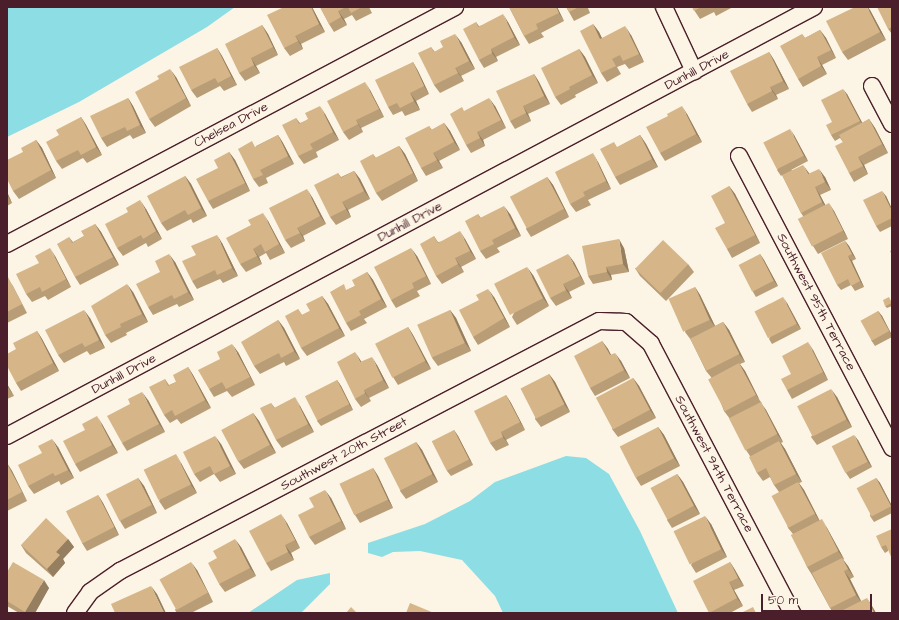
<!DOCTYPE html>
<html>
<head>
<meta charset="utf-8">
<style>
	body { margin:0 }
	#map { position:relative; width:899px; height:620px; overflow:hidden; background:#fcf5e5; font-family:"Architects Daughter",sans-serif }
	div>[style] { position:absolute }
	.water>* { inset:0; background:#8cdde4 }
	.roads { filter:drop-shadow(1px 0 #4a1f2b) drop-shadow(-1px 0 #4a1f2b) drop-shadow(0 1px #4a1f2b) drop-shadow(0 -1px #4a1f2b) }
	.street>* { height:16px; margin:-8px; padding:0 8px; transform-origin:8px; border-radius:8px; background:#fcf5e5 }
	.wall>* { inset:0; background:#b89d76 }
	.shaded-wall>* { inset:0; background:#967f60 }
	.building>* { inset:0; background:#d6b689; transform-origin:0 0 }
	span { translate:-50% -50%; white-space:nowrap; text-align:center; line-height:1.15; -webkit-text-stroke:3.5px #fcf5e5; paint-order:stroke }
	.street-label { font-size:13px; color:#4a1f2b }
	.frame { position:absolute; inset:0; border:8px solid #4a1f2b; pointer-events:none }
	.scale { position:absolute; left:761px; top:594px; width:111px; height:18px; box-sizing:border-box; border:2px solid #4a1f2b; border-top:0; padding-left:5px; font-size:12px; line-height:14px; white-space:nowrap; color:#4a1f2b; -webkit-text-stroke:3px #fcf5e5; paint-order:stroke }
</style>
</head>
<body>
<div id="map">
	<div class="water">
		<div style="clip-path:polygon(7px 7px,235px 7px,207px 27px,79px 102px,7px 137px)"></div>
		<div style="clip-path:polygon(566px 456px,586px 458px,609px 474px,640px 531px,678px 613px,503px 613px,495px 596px,462px 560px,420px 551px,393px 552px,382px 557px,368px 553px,368px 543px,425px 524px,470px 501px,495px 482px)"></div>
		<div style="clip-path:polygon(330px 573px,330px 584px,301px 613px,248px 613px,297px 580px)"></div>
	</div>
	<div class="roads">
		<div class="street">
			<div style="left:664px;top:7px;width:71px;rotate:64.9deg"></div>
			<div style="left:872px;top:86px;width:43px;rotate:62.2deg"></div>
			<div style="left:739px;top:156px;width:330px;rotate:62.3deg"></div>
			<div style="left:7px;top:244px;width:507px;rotate:-27.88deg"></div>
			<div style="left:7px;top:436px;width:914px;rotate:-28deg"></div>
			<div style="left:75px;top:613px;width:26px;rotate:-54deg"></div>
			<div style="left:90px;top:592px;width:37px;rotate:-35deg"></div>
			<div style="left:120px;top:571px;width:540px;rotate:-27.56deg"></div>
			<div style="left:599px;top:321px;width:27px;rotate:2deg"></div>
			<div style="left:626px;top:322px;width:33px;rotate:41deg"></div>
			<div style="left:651px;top:344px;width:304px;rotate:62.3deg"></div>
		</div>
	</div>
	<div class="wall">
		<div style="clip-path:polygon(312px 7px,325px 32px,301px 44px,303px 49px,290px 56px,284px 48px)"></div>
		<div style="clip-path:polygon(320px 7px,369px 7px,372px 13px,356px 21px,352px 15px,344px 19px,347px 25px,334px 32px,329px 24px)"></div>
		<div style="clip-path:polygon(509px 7px,557px 7px,564px 21px,541px 33px,544px 37px,529px 44px,524px 36px)"></div>
		<div style="clip-path:polygon(566px 7px,590px 7px,588px 8px,590px 13px,574px 21px,569px 12px)"></div>
		<div style="clip-path:polygon(692px 7px,733px 7px,716px 16px,714px 12px,700px 19px)"></div>
		<div style="clip-path:polygon(892px 7px,892px 34px,888px 29px)"></div>
		<div style="clip-path:polygon(870px 10px,886px 40px,848px 60px,842px 52px)"></div>
		<div style="clip-path:polygon(476px 22px,479px 26px,508px 22px,520px 45px,496px 57px,498px 61px,484px 68px,479px 60px)"></div>
		<div style="clip-path:polygon(593px 24px,599px 32px,602px 38px,631px 35px,644px 62px,629px 69px,625px 64px,617px 67px,621px 74px,607px 82px,601px 73px)"></div>
		<div style="clip-path:polygon(262px 25px,268px 34px,278px 55px,256px 66px,260px 73px,245px 81px,239px 73px)"></div>
		<div style="clip-path:polygon(820px 30px,826px 38px,836px 58px,822px 65px,827px 74px,803px 87px,798px 79px,802px 34px,805px 38px)"></div>
		<div style="clip-path:polygon(461px 42px,475px 69px,461px 76px,464px 81px,440px 93px,434px 85px,431px 47px,435px 52px)"></div>
		<div style="clip-path:polygon(217px 48px,222px 56px,237px 85px,224px 91px,220px 86px,197px 98px,191px 90px)"></div>
		<div style="clip-path:polygon(579px 49px,585px 57px,598px 83px,575px 95px,576px 97px,561px 105px,555px 97px)"></div>
		<div style="clip-path:polygon(769px 52px,774px 60px,789px 89px,776px 95px,778px 99px,752px 112px,747px 104px)"></div>
		<div style="clip-path:polygon(413px 62px,418px 71px,429px 94px,416px 101px,420px 110px,405px 116px,402px 111px,393px 115px,388px 107px)"></div>
		<div style="clip-path:polygon(534px 74px,539px 82px,550px 104px,528px 114px,531px 121px,515px 129px,510px 121px)"></div>
		<div style="clip-path:polygon(176px 77px,191px 106px,155px 127px,149px 119px)"></div>
		<div style="clip-path:polygon(370px 90px,384px 117px,361px 128px,363px 132px,349px 140px,343px 132px)"></div>
		<div style="clip-path:polygon(847px 94px,862px 123px,869px 119px,875px 128px,888px 153px,864px 165px,868px 174px,854px 182px,849px 173px,843px 142px,840px 138px,835px 141px,831px 135px)"></div>
		<div style="clip-path:polygon(128px 98px,133px 106px,146px 133px,133px 139px,130px 135px,107px 147px,101px 138px)"></div>
		<div style="clip-path:polygon(495px 106px,506px 128px,483px 140px,485px 146px,471px 153px,466px 145px,465px 111px)"></div>
		<div style="clip-path:polygon(325px 114px,339px 140px,316px 152px,318px 157px,304px 164px,298px 156px,296px 118px,300px 123px)"></div>
		<div style="clip-path:polygon(687px 114px,702px 142px,665px 161px,660px 153px,668px 116px)"></div>
		<div style="clip-path:polygon(81px 117px,86px 125px,102px 155px,87px 163px,83px 158px,62px 169px,56px 161px,59px 135px)"></div>
		<div style="clip-path:polygon(444px 123px,450px 131px,460px 150px,439px 161px,443px 168px,426px 176px,421px 168px,429px 126px,432px 130px)"></div>
		<div style="clip-path:polygon(278px 135px,283px 143px,294px 164px,266px 178px,268px 183px,259px 187px,253px 179px,256px 146px)"></div>
		<div style="clip-path:polygon(640px 135px,646px 144px,658px 167px,620px 185px,615px 177px,618px 147px)"></div>
		<div style="clip-path:polygon(794px 135px,808px 161px,791px 170px,825px 177px,831px 190px,820px 195px,825px 205px,834px 211px,848px 239px,818px 254px,813px 246px,803px 216px,801px 213px,782px 175px,781px 176px,777px 170px)"></div>
		<div style="clip-path:polygon(36px 140px,42px 148px,56px 178px,19px 199px,13px 191px,23px 152px)"></div>
		<div style="clip-path:polygon(399px 146px,405px 154px,418px 181px,382px 201px,376px 193px,373px 154px,376px 158px)"></div>
		<div style="clip-path:polygon(229px 152px,235px 160px,250px 191px,213px 209px,208px 201px)"></div>
		<div style="clip-path:polygon(598px 162px,611px 189px,588px 200px,591px 205px,576px 212px,570px 204px)"></div>
		<div style="clip-path:polygon(354px 171px,360px 179px,370px 199px,348px 210px,351px 217px,336px 225px,330px 217px,338px 173px,341px 177px)"></div>
		<div style="clip-path:polygon(185px 176px,191px 184px,207px 216px,193px 223px,191px 219px,167px 231px,161px 223px)"></div>
		<div style="clip-path:polygon(547px 177px,553px 185px,569px 217px,531px 237px,526px 229px)"></div>
		<div style="clip-path:polygon(729px 186px,735px 194px,760px 243px,732px 258px,727px 249px,725px 223px)"></div>
		<div style="clip-path:polygon(7px 192px,12px 203px,7px 206px)"></div>
		<div style="clip-path:polygon(886px 196px,892px 209px,892px 226px,880px 232px,876px 226px)"></div>
		<div style="clip-path:polygon(312px 197px,326px 224px,303px 236px,305px 241px,291px 248px,285px 240px)"></div>
		<div style="clip-path:polygon(146px 209px,162px 239px,148px 247px,146px 243px,123px 256px,117px 248px)"></div>
		<div style="clip-path:polygon(478px 214px,481px 218px,510px 214px,521px 236px,497px 248px,500px 252px,486px 259px,480px 251px)"></div>
		<div style="clip-path:polygon(268px 221px,285px 253px,270px 260px,266px 253px,259px 257px,262px 264px,246px 272px,240px 264px)"></div>
		<div style="clip-path:polygon(95px 224px,101px 232px,119px 265px,80px 285px,75px 277px,69px 237px,73px 242px,84px 236px)"></div>
		<div style="clip-path:polygon(434px 236px,438px 242px,465px 239px,476px 259px,461px 267px,464px 272px,442px 284px,436px 276px)"></div>
		<div style="clip-path:polygon(845px 241px,849px 246px,856px 259px,852px 261px,864px 287px,855px 291px,851px 285px,841px 290px,837px 285px)"></div>
		<div style="clip-path:polygon(222px 243px,238px 276px,223px 283px,220px 279px,197px 289px,192px 281px)"></div>
		<div style="clip-path:polygon(624px 248px,629px 272px,611px 275px,612px 280px,593px 284px,588px 276px)"></div>
		<div style="clip-path:polygon(760px 254px,764px 260px,778px 286px,756px 297px,753px 292px)"></div>
		<div style="clip-path:polygon(55px 256px,71px 287px,48px 300px,45px 296px,32px 302px,26px 294px)"></div>
		<div style="clip-path:polygon(417px 256px,431px 284px,417px 291px,420px 296px,396px 308px,391px 300px)"></div>
		<div style="clip-path:polygon(175px 262px,194px 300px,179px 307px,177px 304px,153px 315px,148px 307px,160px 272px)"></div>
		<div style="clip-path:polygon(574px 262px,585px 284px,569px 292px,572px 298px,556px 306px,550px 298px)"></div>
		<div style="clip-path:polygon(688px 264px,694px 272px,666px 301px,640px 276px,635px 268px)"></div>
		<div style="clip-path:polygon(367px 272px,373px 280px,387px 307px,364px 319px,367px 323px,351px 331px,346px 323px,347px 290px,355px 286px)"></div>
		<div style="clip-path:polygon(533px 275px,549px 306px,517px 325px,512px 317px)"></div>
		<div style="clip-path:polygon(7px 278px,13px 286px,27px 313px,7px 323px)"></div>
		<div style="clip-path:polygon(695px 287px,700px 295px,715px 326px,723px 322px,729px 330px,745px 362px,740px 364px,745px 371px,761px 403px,766px 410px,783px 442px,781px 443px,785px 449px,802px 482px,799px 483px,804px 490px,820px 521px,827px 528px,844px 559px,843px 560px,848px 566px,854px 577px,850px 579px,861px 601px,872px 606px,876px 613px,833px 613px,830px 608px,812px 575px,807px 567px,793px 534px,788px 528px,779px 492px,774px 485px,770px 477px,763px 481px,757px 473px,750px 456px,746px 450px,730px 419px,724px 411px,711px 377px,706px 371px,691px 340px,685px 332px)"></div>
		<div style="clip-path:polygon(133px 292px,148px 322px,126px 333px,127px 335px,111px 343px,105px 335px)"></div>
		<div style="clip-path:polygon(322px 296px,328px 304px,345px 336px,307px 356px,301px 348px,298px 309px,302px 315px,310px 311px)"></div>
		<div style="clip-path:polygon(494px 297px,510px 327px,478px 345px,473px 337px,479px 300px)"></div>
		<div style="clip-path:polygon(892px 302px,892px 306px,887px 308px,885px 306px)"></div>
		<div style="clip-path:polygon(787px 303px,801px 329px,772px 344px,769px 339px)"></div>
		<div style="clip-path:polygon(450px 310px,456px 318px,471px 351px,438px 366px,432px 358px)"></div>
		<div style="clip-path:polygon(878px 311px,882px 316px,892px 335px,892px 337px,875px 346px,871px 340px)"></div>
		<div style="clip-path:polygon(90px 318px,105px 348px,90px 355px,87px 351px,64px 363px,58px 355px)"></div>
		<div style="clip-path:polygon(278px 320px,284px 328px,300px 359px,286px 366px,284px 362px,260px 374px,254px 366px)"></div>
		<div style="clip-path:polygon(408px 327px,413px 335px,431px 369px,398px 385px,393px 377px)"></div>
		<div style="clip-path:polygon(37px 331px,42px 339px,59px 371px,21px 391px,16px 383px,16px 349px)"></div>
		<div style="clip-path:polygon(602px 341px,608px 349px,611px 355px,621px 361px,630px 378px,595px 396px,590px 388px)"></div>
		<div style="clip-path:polygon(813px 350px,828px 380px,792px 399px,787px 390px,791px 374px)"></div>
		<div style="clip-path:polygon(238px 352px,255px 385px,232px 397px,227px 391px,214px 397px,209px 389px)"></div>
		<div style="clip-path:polygon(362px 362px,377px 365px,389px 388px,369px 398px,371px 401px,361px 407px,355px 399px)"></div>
		<div style="clip-path:polygon(188px 367px,193px 375px,211px 408px,181px 424px,177px 419px,170px 423px,164px 415px,165px 379px,169px 385px,176px 382px)"></div>
		<div style="clip-path:polygon(549px 374px,555px 382px,570px 412px,541px 427px,535px 419px)"></div>
		<div style="clip-path:polygon(633px 378px,639px 386px,656px 418px,618px 437px,612px 429px)"></div>
		<div style="clip-path:polygon(337px 380px,341px 386px,353px 410px,321px 426px,317px 421px)"></div>
		<div style="clip-path:polygon(7px 384px,14px 396px,7px 399px)"></div>
		<div style="clip-path:polygon(506px 395px,511px 403px,525px 430px,506px 440px,509px 445px,496px 451px,490px 443px)"></div>
		<div style="clip-path:polygon(837px 397px,852px 427px,817px 445px,811px 437px)"></div>
		<div style="clip-path:polygon(148px 400px,165px 432px,127px 451px,122px 443px)"></div>
		<div style="clip-path:polygon(271px 403px,275px 408px,300px 406px,314px 432px,282px 448px,276px 440px)"></div>
		<div style="clip-path:polygon(253px 413px,259px 421px,276px 453px,244px 469px,238px 461px)"></div>
		<div style="clip-path:polygon(102px 424px,118px 453px,80px 472px,75px 464px)"></div>
		<div style="clip-path:polygon(658px 427px,664px 435px,680px 466px,641px 486px,636px 478px)"></div>
		<div style="clip-path:polygon(454px 430px,458px 436px,473px 465px,451px 476px,447px 471px)"></div>
		<div style="clip-path:polygon(858px 440px,872px 467px,850px 479px,846px 473px)"></div>
		<div style="clip-path:polygon(416px 442px,422px 450px,438px 482px,406px 499px,400px 491px)"></div>
		<div style="clip-path:polygon(221px 444px,236px 474px,220px 482px,214px 474px,200px 482px,194px 474px)"></div>
		<div style="clip-path:polygon(58px 447px,74px 478px,61px 485px,59px 481px,34px 494px,28px 486px)"></div>
		<div style="clip-path:polygon(7px 463px,12px 471px,27px 501px,7px 511px)"></div>
		<div style="clip-path:polygon(181px 463px,197px 493px,165px 510px,159px 501px)"></div>
		<div style="clip-path:polygon(373px 468px,378px 476px,393px 508px,360px 523px,355px 515px)"></div>
		<div style="clip-path:polygon(677px 474px,683px 482px,700px 514px,672px 528px,667px 520px)"></div>
		<div style="clip-path:polygon(138px 478px,144px 486px,157px 513px,125px 529px,120px 521px)"></div>
		<div style="clip-path:polygon(876px 478px,880px 483px,892px 506px,892px 513px,874px 522px,870px 516px)"></div>
		<div style="clip-path:polygon(98px 495px,103px 503px,119px 535px,87px 551px,82px 543px)"></div>
		<div style="clip-path:polygon(331px 498px,346px 529px,315px 545px,309px 537px)"></div>
		<div style="clip-path:polygon(287px 523px,300px 548px,291px 553px,294px 560px,271px 571px,266px 563px)"></div>
		<div style="clip-path:polygon(711px 524px,727px 557px,696px 573px,691px 565px)"></div>
		<div style="clip-path:polygon(892px 529px,888px 551px,885px 553px,881px 547px)"></div>
		<div style="clip-path:polygon(68px 539px,74px 547px,63px 559px,65px 563px,53px 577px,26px 553px,21px 545px)"></div>
		<div style="clip-path:polygon(241px 547px,256px 576px,225px 592px,219px 584px)"></div>
		<div style="clip-path:polygon(730px 562px,735px 570px,744px 586px,734px 590px,743px 606px,730px 613px,709px 613px)"></div>
		<div style="clip-path:polygon(197px 570px,213px 602px,191px 613px,177px 613px,175px 610px)"></div>
		<div style="clip-path:polygon(7px 572px,49px 588px,35px 613px,19px 613px,7px 606px)"></div>
	</div>
	<div class="shaded-wall">
		<div style="clip-path:polygon(311px 7px,312px 7px,325px 32px,319px 24px)"></div>
		<div style="clip-path:polygon(556px 7px,557px 7px,564px 21px,559px 13px)"></div>
		<div style="clip-path:polygon(867px 7px,868px 7px,870px 10px,886px 40px,880px 32px)"></div>
		<div style="clip-path:polygon(338px 11px,344px 19px,347px 25px,341px 17px)"></div>
		<div style="clip-path:polygon(503px 14px,508px 22px,520px 45px,514px 37px)"></div>
		<div style="clip-path:polygon(593px 24px,599px 32px,606px 47px,600px 39px)"></div>
		<div style="clip-path:polygon(262px 25px,268px 34px,278px 55px,273px 47px)"></div>
		<div style="clip-path:polygon(625px 26px,631px 35px,644px 62px,639px 54px)"></div>
		<div style="clip-path:polygon(820px 30px,826px 38px,836px 58px,831px 50px)"></div>
		<div style="clip-path:polygon(455px 34px,461px 42px,475px 69px,469px 61px)"></div>
		<div style="clip-path:polygon(295px 36px,301px 44px,303px 49px,298px 41px)"></div>
		<div style="clip-path:polygon(217px 48px,222px 56px,237px 85px,231px 76px)"></div>
		<div style="clip-path:polygon(491px 49px,496px 57px,498px 61px,492px 53px)"></div>
		<div style="clip-path:polygon(579px 49px,585px 57px,598px 83px,592px 75px)"></div>
		<div style="clip-path:polygon(769px 52px,774px 60px,789px 89px,783px 81px)"></div>
		<div style="clip-path:polygon(817px 57px,822px 65px,827px 74px,821px 66px)"></div>
		<div style="clip-path:polygon(251px 58px,256px 66px,260px 73px,254px 65px)"></div>
		<div style="clip-path:polygon(413px 62px,418px 71px,429px 94px,424px 86px)"></div>
		<div style="clip-path:polygon(455px 68px,461px 76px,464px 81px,458px 73px)"></div>
		<div style="clip-path:polygon(170px 69px,176px 77px,191px 106px,186px 98px)"></div>
		<div style="clip-path:polygon(534px 74px,539px 82px,550px 104px,544px 96px)"></div>
		<div style="clip-path:polygon(365px 82px,370px 90px,384px 117px,379px 109px)"></div>
		<div style="clip-path:polygon(770px 87px,776px 95px,778px 99px,772px 91px)"></div>
		<div style="clip-path:polygon(843px 89px,847px 94px,864px 126px,860px 121px)"></div>
		<div style="clip-path:polygon(410px 93px,416px 101px,420px 110px,414px 101px)"></div>
		<div style="clip-path:polygon(128px 98px,133px 106px,146px 133px,140px 125px)"></div>
		<div style="clip-path:polygon(489px 98px,495px 106px,506px 128px,501px 120px)"></div>
		<div style="clip-path:polygon(320px 106px,325px 114px,339px 140px,333px 132px)"></div>
		<div style="clip-path:polygon(523px 106px,528px 114px,531px 121px,526px 113px)"></div>
		<div style="clip-path:polygon(682px 106px,687px 114px,702px 142px,696px 134px)"></div>
		<div style="clip-path:polygon(81px 117px,86px 125px,102px 155px,96px 147px)"></div>
		<div style="clip-path:polygon(869px 119px,875px 128px,888px 153px,882px 144px)"></div>
		<div style="clip-path:polygon(356px 120px,361px 128px,363px 132px,358px 124px)"></div>
		<div style="clip-path:polygon(444px 123px,450px 131px,460px 150px,454px 142px)"></div>
		<div style="clip-path:polygon(790px 129px,794px 135px,808px 161px,804px 156px)"></div>
		<div style="clip-path:polygon(477px 132px,483px 140px,485px 146px,480px 138px)"></div>
		<div style="clip-path:polygon(278px 135px,283px 143px,294px 164px,288px 156px)"></div>
		<div style="clip-path:polygon(640px 135px,646px 144px,658px 167px,652px 159px)"></div>
		<div style="clip-path:polygon(36px 140px,42px 148px,56px 178px,51px 170px)"></div>
		<div style="clip-path:polygon(399px 146px,405px 154px,418px 181px,413px 173px)"></div>
		<div style="clip-path:polygon(229px 152px,235px 160px,250px 191px,245px 183px)"></div>
		<div style="clip-path:polygon(433px 153px,439px 161px,443px 168px,437px 160px)"></div>
		<div style="clip-path:polygon(593px 153px,598px 162px,611px 189px,606px 181px)"></div>
		<div style="clip-path:polygon(858px 157px,864px 165px,868px 174px,863px 166px)"></div>
		<div style="clip-path:polygon(803px 165px,809px 173px,813px 182px,808px 174px)"></div>
		<div style="clip-path:polygon(819px 169px,825px 177px,831px 190px,825px 182px)"></div>
		<div style="clip-path:polygon(354px 171px,360px 179px,370px 199px,364px 191px)"></div>
		<div style="clip-path:polygon(185px 176px,191px 184px,207px 216px,201px 208px)"></div>
		<div style="clip-path:polygon(547px 177px,553px 185px,569px 217px,564px 209px)"></div>
		<div style="clip-path:polygon(729px 186px,735px 194px,760px 243px,755px 235px)"></div>
		<div style="clip-path:polygon(815px 187px,820px 195px,828px 210px,822px 202px)"></div>
		<div style="clip-path:polygon(307px 189px,312px 197px,326px 224px,320px 216px)"></div>
		<div style="clip-path:polygon(882px 191px,886px 196px,892px 209px,892px 211px)"></div>
		<div style="clip-path:polygon(7px 192px,12px 203px,7px 195px)"></div>
		<div style="clip-path:polygon(140px 200px,146px 209px,162px 239px,156px 231px)"></div>
		<div style="clip-path:polygon(342px 202px,348px 210px,351px 217px,346px 209px)"></div>
		<div style="clip-path:polygon(829px 203px,834px 211px,848px 239px,843px 231px)"></div>
		<div style="clip-path:polygon(504px 206px,510px 214px,521px 236px,515px 228px)"></div>
		<div style="clip-path:polygon(263px 213px,268px 221px,285px 253px,279px 244px)"></div>
		<div style="clip-path:polygon(95px 224px,101px 232px,119px 265px,113px 257px)"></div>
		<div style="clip-path:polygon(297px 228px,303px 236px,305px 241px,300px 233px)"></div>
		<div style="clip-path:polygon(460px 231px,465px 239px,476px 259px,470px 251px)"></div>
		<div style="clip-path:polygon(217px 235px,222px 243px,238px 276px,232px 268px)"></div>
		<div style="clip-path:polygon(619px 239px,624px 248px,629px 272px,623px 264px)"></div>
		<div style="clip-path:polygon(845px 241px,849px 246px,856px 259px,852px 254px)"></div>
		<div style="clip-path:polygon(50px 248px,55px 256px,71px 287px,66px 279px)"></div>
		<div style="clip-path:polygon(411px 248px,417px 256px,431px 284px,426px 276px)"></div>
		<div style="clip-path:polygon(253px 249px,259px 257px,262px 264px,257px 256px)"></div>
		<div style="clip-path:polygon(169px 254px,175px 262px,194px 300px,188px 292px)"></div>
		<div style="clip-path:polygon(568px 254px,574px 262px,585px 284px,580px 276px)"></div>
		<div style="clip-path:polygon(760px 254px,764px 260px,778px 286px,774px 281px)"></div>
		<div style="clip-path:polygon(848px 256px,852px 261px,864px 287px,860px 281px)"></div>
		<div style="clip-path:polygon(455px 258px,461px 267px,464px 272px,458px 264px)"></div>
		<div style="clip-path:polygon(527px 267px,533px 275px,549px 306px,543px 298px)"></div>
		<div style="clip-path:polygon(606px 267px,611px 275px,612px 280px,607px 272px)"></div>
		<div style="clip-path:polygon(367px 272px,373px 280px,387px 307px,381px 299px)"></div>
		<div style="clip-path:polygon(127px 284px,133px 292px,148px 322px,142px 314px)"></div>
		<div style="clip-path:polygon(563px 284px,569px 292px,572px 298px,566px 290px)"></div>
		<div style="clip-path:polygon(695px 287px,700px 295px,716px 328px,710px 320px)"></div>
		<div style="clip-path:polygon(488px 289px,494px 297px,510px 327px,504px 318px)"></div>
		<div style="clip-path:polygon(322px 296px,328px 304px,345px 336px,339px 328px)"></div>
		<div style="clip-path:polygon(783px 297px,787px 303px,801px 329px,797px 324px)"></div>
		<div style="clip-path:polygon(84px 310px,90px 318px,105px 348px,99px 340px)"></div>
		<div style="clip-path:polygon(450px 310px,456px 318px,471px 351px,465px 343px)"></div>
		<div style="clip-path:polygon(878px 311px,882px 316px,892px 336px,889px 331px)"></div>
		<div style="clip-path:polygon(278px 320px,284px 328px,300px 359px,294px 351px)"></div>
		<div style="clip-path:polygon(723px 322px,729px 330px,745px 362px,739px 354px)"></div>
		<div style="clip-path:polygon(408px 327px,413px 335px,431px 369px,425px 361px)"></div>
		<div style="clip-path:polygon(37px 331px,42px 339px,59px 371px,53px 363px)"></div>
		<div style="clip-path:polygon(602px 341px,608px 349px,615px 363px,610px 355px)"></div>
		<div style="clip-path:polygon(808px 342px,813px 350px,828px 380px,823px 372px)"></div>
		<div style="clip-path:polygon(232px 344px,238px 352px,255px 385px,250px 377px)"></div>
		<div style="clip-path:polygon(355px 352px,361px 361px,366px 370px,360px 362px)"></div>
		<div style="clip-path:polygon(615px 353px,621px 361px,630px 378px,624px 370px)"></div>
		<div style="clip-path:polygon(372px 357px,377px 365px,389px 388px,383px 380px)"></div>
		<div style="clip-path:polygon(739px 363px,745px 371px,761px 403px,766px 410px,783px 442px,777px 434px,761px 402px,756px 395px)"></div>
		<div style="clip-path:polygon(188px 367px,193px 375px,211px 408px,205px 400px)"></div>
		<div style="clip-path:polygon(549px 374px,555px 382px,570px 412px,564px 404px)"></div>
		<div style="clip-path:polygon(633px 378px,639px 386px,656px 418px,650px 410px)"></div>
		<div style="clip-path:polygon(337px 380px,341px 386px,353px 410px,349px 404px)"></div>
		<div style="clip-path:polygon(7px 384px,14px 396px,7px 386px)"></div>
		<div style="clip-path:polygon(831px 389px,837px 397px,852px 427px,846px 419px)"></div>
		<div style="clip-path:polygon(364px 390px,369px 398px,371px 401px,365px 393px)"></div>
		<div style="clip-path:polygon(142px 392px,148px 400px,165px 432px,159px 424px)"></div>
		<div style="clip-path:polygon(506px 395px,511px 403px,525px 430px,520px 422px)"></div>
		<div style="clip-path:polygon(295px 397px,300px 406px,314px 432px,308px 424px)"></div>
		<div style="clip-path:polygon(253px 413px,259px 421px,276px 453px,270px 445px)"></div>
		<div style="clip-path:polygon(97px 416px,102px 424px,118px 453px,112px 445px)"></div>
		<div style="clip-path:polygon(658px 427px,664px 435px,680px 466px,674px 458px)"></div>
		<div style="clip-path:polygon(454px 430px,458px 436px,473px 465px,469px 459px)"></div>
		<div style="clip-path:polygon(501px 432px,506px 440px,509px 445px,503px 437px)"></div>
		<div style="clip-path:polygon(854px 435px,858px 440px,872px 467px,868px 462px)"></div>
		<div style="clip-path:polygon(215px 436px,221px 444px,236px 474px,230px 466px)"></div>
		<div style="clip-path:polygon(52px 439px,58px 447px,74px 478px,68px 470px)"></div>
		<div style="clip-path:polygon(779px 441px,785px 449px,802px 482px,796px 474px)"></div>
		<div style="clip-path:polygon(416px 442px,422px 450px,438px 482px,432px 474px)"></div>
		<div style="clip-path:polygon(176px 454px,181px 463px,197px 493px,191px 485px)"></div>
		<div style="clip-path:polygon(7px 463px,12px 471px,27px 501px,22px 492px)"></div>
		<div style="clip-path:polygon(373px 468px,378px 476px,393px 508px,388px 500px)"></div>
		<div style="clip-path:polygon(677px 474px,683px 482px,700px 514px,694px 506px)"></div>
		<div style="clip-path:polygon(138px 478px,144px 486px,157px 513px,152px 505px)"></div>
		<div style="clip-path:polygon(876px 478px,880px 483px,892px 506px,892px 508px)"></div>
		<div style="clip-path:polygon(798px 482px,804px 490px,820px 522px,815px 514px)"></div>
		<div style="clip-path:polygon(325px 490px,331px 498px,346px 529px,341px 521px)"></div>
		<div style="clip-path:polygon(98px 495px,103px 503px,119px 535px,114px 527px)"></div>
		<div style="clip-path:polygon(281px 514px,287px 523px,300px 548px,295px 540px)"></div>
		<div style="clip-path:polygon(705px 516px,711px 524px,727px 557px,721px 549px)"></div>
		<div style="clip-path:polygon(822px 519px,827px 528px,844px 559px,838px 551px)"></div>
		<div style="clip-path:polygon(68px 539px,74px 547px,63px 559px,65px 563px,53px 577px,47px 569px,56px 552px)"></div>
		<div style="clip-path:polygon(235px 539px,241px 547px,256px 576px,250px 568px)"></div>
		<div style="clip-path:polygon(285px 545px,291px 553px,294px 560px,288px 552px)"></div>
		<div style="clip-path:polygon(842px 558px,848px 566px,854px 577px,848px 569px)"></div>
		<div style="clip-path:polygon(191px 562px,197px 570px,213px 602px,208px 593px)"></div>
		<div style="clip-path:polygon(730px 562px,735px 570px,744px 586px,738px 578px)"></div>
		<div style="clip-path:polygon(844px 571px,850px 579px,862px 603px,856px 595px)"></div>
		<div style="clip-path:polygon(44px 580px,49px 588px,35px 613px,26px 613px,25px 612px)"></div>
		<div style="clip-path:polygon(729px 582px,734px 590px,743px 606px,737px 598px)"></div>
		<div style="clip-path:polygon(151px 586px,157px 594px,166px 613px,164px 613px)"></div>
		<div style="clip-path:polygon(867px 598px,872px 606px,876px 613px,874px 613px)"></div>
	</div>
	<div class="building">
		<div style="clip-path:polygon(284px 7px,311px 7px,319px 24px,295px 36px,298px 41px,284px 48px,267px 15px)"></div>
		<div style="clip-path:polygon(320px 7px,346px 7px,338px 11px,341px 17px,329px 24px)"></div>
		<div style="clip-path:polygon(348px 7px,362px 7px,351px 13px)"></div>
		<div style="clip-path:polygon(509px 7px,556px 7px,559px 13px,536px 24px,538px 29px,524px 36px)"></div>
		<div style="clip-path:polygon(566px 7px,579px 7px,569px 12px)"></div>
		<div style="clip-path:polygon(692px 7px,701px 7px,694px 11px)"></div>
		<div style="clip-path:polygon(855px 7px,867px 7px,880px 32px,842px 52px,826px 21px)"></div>
		<div style="clip-path:polygon(877px 7px,892px 7px,892px 27px,888px 29px)"></div>
		<div style="clip-path:polygon(503px 14px,514px 37px,491px 49px,492px 53px,479px 60px,463px 29px,476px 22px,478px 27px)"></div>
		<div style="clip-path:polygon(593px 24px,600px 39px,625px 26px,639px 54px,623px 61px,620px 55px,612px 59px,616px 66px,601px 73px,580px 31px)"></div>
		<div style="clip-path:polygon(262px 25px,273px 47px,251px 58px,254px 65px,239px 73px,225px 44px)"></div>
		<div style="clip-path:polygon(820px 30px,831px 50px,817px 57px,821px 66px,798px 79px,780px 46px,802px 34px,805px 38px)"></div>
		<div style="clip-path:polygon(455px 34px,469px 61px,455px 68px,458px 73px,434px 85px,418px 53px,431px 47px,434px 52px,443px 47px,440px 41px)"></div>
		<div style="clip-path:polygon(217px 48px,231px 76px,218px 83px,215px 78px,191px 90px,179px 67px)"></div>
		<div style="clip-path:polygon(579px 49px,592px 75px,569px 87px,570px 89px,555px 97px,541px 68px)"></div>
		<div style="clip-path:polygon(769px 52px,783px 81px,770px 87px,772px 91px,747px 104px,730px 71px)"></div>
		<div style="clip-path:polygon(413px 62px,424px 86px,410px 93px,414px 101px,400px 108px,397px 103px,388px 107px,375px 80px)"></div>
		<div style="clip-path:polygon(170px 69px,186px 98px,149px 119px,135px 92px,159px 79px,157px 76px)"></div>
		<div style="clip-path:polygon(534px 74px,544px 96px,523px 106px,526px 113px,510px 121px,496px 91px)"></div>
		<div style="clip-path:polygon(365px 82px,379px 109px,356px 120px,358px 124px,343px 132px,327px 101px)"></div>
		<div style="clip-path:polygon(843px 89px,860px 121px,831px 135px,826px 125px,832px 122px,821px 100px)"></div>
		<div style="clip-path:polygon(128px 98px,140px 125px,127px 131px,125px 127px,101px 138px,90px 116px)"></div>
		<div style="clip-path:polygon(489px 98px,501px 120px,477px 132px,480px 138px,466px 145px,450px 114px,462px 107px,464px 111px)"></div>
		<div style="clip-path:polygon(320px 106px,333px 132px,310px 144px,313px 149px,298px 156px,282px 125px,296px 118px,299px 124px,308px 119px,305px 113px)"></div>
		<div style="clip-path:polygon(682px 106px,696px 134px,660px 153px,646px 127px,668px 116px,667px 114px)"></div>
		<div style="clip-path:polygon(81px 117px,96px 147px,81px 155px,78px 150px,56px 161px,46px 142px,59px 135px,56px 130px)"></div>
		<div style="clip-path:polygon(869px 119px,882px 144px,858px 157px,863px 166px,849px 173px,835px 146px,843px 142px,839px 135px)"></div>
		<div style="clip-path:polygon(444px 123px,454px 142px,433px 153px,437px 160px,421px 168px,405px 138px,429px 126px,431px 130px)"></div>
		<div style="left:790px;top:129px;width:30px;height:30px;rotate:63deg"></div>
		<div style="clip-path:polygon(278px 135px,288px 156px,260px 170px,263px 175px,253px 179px,238px 149px,252px 141px,255px 147px)"></div>
		<div style="clip-path:polygon(640px 135px,652px 159px,615px 177px,600px 149px,614px 142px,617px 147px)"></div>
		<div style="clip-path:polygon(36px 140px,51px 170px,13px 191px,7px 179px,7px 160px,23px 152px,21px 148px)"></div>
		<div style="clip-path:polygon(399px 146px,413px 173px,376px 193px,360px 161px,373px 154px,375px 158px)"></div>
		<div style="clip-path:polygon(229px 152px,245px 183px,208px 201px,196px 179px,218px 168px,214px 160px)"></div>
		<div style="clip-path:polygon(593px 153px,606px 181px,583px 192px,585px 196px,570px 204px,555px 172px)"></div>
		<div style="clip-path:polygon(803px 165px,808px 174px,819px 169px,825px 182px,815px 187px,822px 202px,801px 213px,782px 175px)"></div>
		<div style="clip-path:polygon(354px 171px,364px 191px,342px 202px,346px 209px,330px 217px,314px 185px,338px 173px,341px 178px)"></div>
		<div style="clip-path:polygon(185px 176px,201px 208px,188px 215px,185px 210px,161px 223px,147px 196px)"></div>
		<div style="left:547px;top:177px;width:36px;height:42px;rotate:62deg"></div>
		<div style="clip-path:polygon(729px 186px,755px 235px,727px 249px,715px 228px,725px 223px,711px 196px)"></div>
		<div style="clip-path:polygon(307px 189px,320px 216px,297px 228px,300px 233px,285px 240px,269px 208px)"></div>
		<div style="clip-path:polygon(882px 191px,892px 211px,892px 218px,876px 226px,863px 200px)"></div>
		<div style="clip-path:polygon(140px 200px,156px 231px,143px 239px,141px 235px,117px 248px,105px 224px,128px 212px,126px 208px)"></div>
		<div style="left:829px;top:203px;width:31px;height:35px;rotate:63deg"></div>
		<div style="clip-path:polygon(504px 206px,515px 228px,492px 240px,494px 244px,480px 251px,465px 221px,478px 214px,480px 218px)"></div>
		<div style="clip-path:polygon(263px 213px,279px 244px,265px 252px,261px 244px,253px 249px,257px 256px,240px 264px,226px 238px,251px 225px,248px 220px)"></div>
		<div style="clip-path:polygon(95px 224px,113px 257px,75px 277px,57px 244px,69px 237px,72px 243px,84px 236px,81px 231px)"></div>
		<div style="clip-path:polygon(460px 231px,470px 251px,455px 258px,458px 264px,436px 276px,420px 244px,434px 236px,438px 243px)"></div>
		<div style="clip-path:polygon(217px 235px,232px 268px,217px 275px,215px 270px,192px 281px,182px 261px,196px 255px,191px 246px)"></div>
		<div style="clip-path:polygon(619px 239px,623px 264px,606px 267px,607px 272px,588px 276px,582px 246px)"></div>
		<div style="left:663px;top:240px;width:35px;height:40px;rotate:44deg"></div>
		<div style="clip-path:polygon(845px 241px,852px 254px,848px 256px,860px 281px,851px 286px,848px 279px,837px 285px,821px 253px)"></div>
		<div style="clip-path:polygon(50px 248px,66px 279px,42px 292px,40px 287px,26px 294px,16px 274px,39px 263px,35px 256px)"></div>
		<div style="clip-path:polygon(411px 248px,426px 276px,412px 283px,414px 288px,391px 300px,374px 267px)"></div>
		<div style="clip-path:polygon(892px 250px,892px 255px,890px 251px)"></div>
		<div style="clip-path:polygon(169px 254px,188px 292px,174px 299px,172px 295px,148px 307px,136px 284px,160px 272px,155px 261px)"></div>
		<div style="clip-path:polygon(568px 254px,580px 276px,563px 284px,566px 290px,550px 298px,536px 270px)"></div>
		<div style="left:760px;top:254px;width:30px;height:24px;rotate:63deg"></div>
		<div style="left:527px;top:267px;width:35px;height:37px;rotate:63deg"></div>
		<div style="clip-path:polygon(367px 272px,381px 299px,359px 311px,361px 315px,346px 323px,330px 292px,344px 284px,346px 290px,355px 286px,352px 280px)"></div>
		<div style="clip-path:polygon(8px 277px,22px 304px,7px 312px,7px 278px)"></div>
		<div style="clip-path:polygon(127px 284px,142px 314px,120px 324px,121px 327px,105px 335px,91px 306px)"></div>
		<div style="left:695px;top:287px;width:36px;height:29px;rotate:66deg"></div>
		<div style="clip-path:polygon(488px 289px,504px 318px,473px 337px,459px 310px,479px 300px,476px 295px)"></div>
		<div style="clip-path:polygon(322px 296px,339px 328px,301px 348px,285px 316px,298px 309px,302px 315px,310px 311px,306px 304px)"></div>
		<div style="left:783px;top:297px;width:30px;height:32px;rotate:63deg"></div>
		<div style="clip-path:polygon(889px 297px,892px 303px,885px 306px,883px 300px)"></div>
		<div style="clip-path:polygon(84px 310px,99px 340px,85px 347px,82px 343px,58px 355px,45px 330px)"></div>
		<div style="left:450px;top:310px;width:36px;height:36px;rotate:66deg"></div>
		<div style="left:878px;top:311px;width:23px;height:20px;rotate:61deg"></div>
		<div style="clip-path:polygon(278px 320px,294px 351px,281px 358px,279px 353px,254px 366px,241px 342px)"></div>
		<div style="left:723px;top:322px;width:36px;height:37px;rotate:63deg"></div>
		<div style="left:408px;top:327px;width:38px;height:37px;rotate:63deg"></div>
		<div style="clip-path:polygon(37px 331px,53px 363px,16px 383px,7px 366px,7px 354px,16px 349px,13px 343px)"></div>
		<div style="clip-path:polygon(602px 341px,610px 355px,615px 353px,624px 370px,590px 388px,574px 356px)"></div>
		<div style="clip-path:polygon(808px 342px,823px 372px,787px 390px,781px 379px,791px 374px,782px 356px)"></div>
		<div style="clip-path:polygon(232px 344px,250px 377px,226px 389px,222px 382px,209px 389px,198px 370px,220px 359px,217px 352px)"></div>
		<div style="clip-path:polygon(355px 352px,360px 362px,372px 357px,383px 380px,364px 390px,365px 393px,355px 399px,337px 362px)"></div>
		<div style="left:739px;top:363px;width:36px;height:35px;rotate:62deg"></div>
		<div style="clip-path:polygon(188px 367px,205px 400px,175px 416px,172px 410px,164px 415px,149px 387px,165px 379px,168px 386px,176px 382px,173px 375px)"></div>
		<div style="left:549px;top:374px;width:34px;height:32px;rotate:63deg"></div>
		<div style="left:633px;top:378px;width:36px;height:42px;rotate:62deg"></div>
		<div style="left:337px;top:380px;width:27px;height:36px;rotate:63deg"></div>
		<div style="left:831px;top:389px;width:34px;height:38px;rotate:63deg"></div>
		<div style="clip-path:polygon(142px 392px,159px 424px,122px 443px,107px 416px,130px 404px,128px 399px)"></div>
		<div style="clip-path:polygon(506px 395px,520px 422px,501px 432px,503px 437px,490px 443px,474px 411px)"></div>
		<div style="clip-path:polygon(295px 397px,308px 424px,276px 440px,260px 408px,271px 403px,274px 408px)"></div>
		<div style="left:761px;top:402px;width:36px;height:36px;rotate:63deg"></div>
		<div style="left:253px;top:413px;width:36px;height:36px;rotate:62deg"></div>
		<div style="clip-path:polygon(97px 416px,112px 445px,75px 464px,63px 441px,85px 430px,82px 424px)"></div>
		<div style="left:658px;top:427px;width:35px;height:43px;rotate:63deg"></div>
		<div style="left:454px;top:430px;width:33px;height:25px;rotate:63deg"></div>
		<div style="left:854px;top:435px;width:30px;height:25px;rotate:63deg"></div>
		<div style="clip-path:polygon(215px 436px,230px 466px,214px 474px,210px 466px,194px 474px,183px 452px)"></div>
		<div style="clip-path:polygon(52px 439px,68px 470px,55px 476px,53px 473px,28px 486px,18px 465px,42px 453px,38px 446px)"></div>
		<div style="clip-path:polygon(779px 441px,796px 474px,774px 485px,766px 468px,757px 473px,749px 457px)"></div>
		<div style="left:416px;top:442px;width:36px;height:36px;rotate:63deg"></div>
		<div style="left:176px;top:454px;width:34px;height:36px;rotate:64deg"></div>
		<div style="clip-path:polygon(7px 464px,22px 492px,7px 500px)"></div>
		<div style="left:373px;top:468px;width:35px;height:37px;rotate:65deg"></div>
		<div style="left:677px;top:474px;width:36px;height:30px;rotate:62deg"></div>
		<div style="left:138px;top:478px;width:30px;height:36px;rotate:63deg"></div>
		<div style="left:876px;top:478px;width:32px;height:22px;rotate:62deg"></div>
		<div style="left:798px;top:482px;width:36px;height:30px;rotate:62deg"></div>
		<div style="clip-path:polygon(325px 490px,341px 521px,309px 537px,298px 515px,314px 507px,309px 498px)"></div>
		<div style="left:98px;top:495px;width:36px;height:36px;rotate:63deg"></div>
		<div style="clip-path:polygon(281px 514px,295px 540px,285px 545px,288px 552px,266px 563px,249px 531px)"></div>
		<div style="left:705px;top:516px;width:37px;height:35px;rotate:64deg"></div>
		<div style="clip-path:polygon(46px 518px,68px 539px,56px 552px,60px 555px,47px 569px,21px 545px)"></div>
		<div style="left:822px;top:519px;width:36px;height:35px;rotate:63deg"></div>
		<div style="clip-path:polygon(892px 529px,892px 559px,886px 545px,881px 547px,876px 536px)"></div>
		<div style="clip-path:polygon(235px 539px,250px 568px,219px 584px,208px 563px,217px 558px,213px 551px)"></div>
		<div style="clip-path:polygon(842px 558px,848px 569px,844px 571px,856px 595px,830px 608px,812px 573px)"></div>
		<div style="clip-path:polygon(13px 562px,44px 580px,25px 612px,7px 601px,7px 572px)"></div>
		<div style="left:191px;top:562px;width:35px;height:36px;rotate:61deg"></div>
		<div style="clip-path:polygon(730px 562px,738px 578px,729px 582px,737px 598px,709px 613px,693px 581px)"></div>
		<div style="clip-path:polygon(151px 586px,164px 613px,115px 613px,111px 604px)"></div>
		<div style="clip-path:polygon(867px 598px,874px 613px,837px 613px)"></div>
		<div style="clip-path:polygon(410px 603px,434px 613px,406px 613px)"></div>
		<div style="clip-path:polygon(351px 607px,357px 613px,346px 613px)"></div>
		<div style="clip-path:polygon(753px 607px,756px 613px,741px 613px)"></div>
	</div>
	<div class="street-label">
		<span style="left:697px;top:70px;rotate:-28deg">Dunhill Drive</span>
		<span style="left:231px;top:125px;rotate:-28deg">Chelsea Drive</span>
		<span style="left:410px;top:222px;rotate:-28deg">Dunhill Drive</span>
		<span style="left:816px;top:302px;rotate:62deg">Southwest 95th Terrace</span>
		<span style="left:124px;top:374px;rotate:-28deg">Dunhill Drive</span>
		<span style="left:344px;top:454px;rotate:-28deg">Southwest 20th Street</span>
		<span style="left:714px;top:464px;rotate:62deg">Southwest 94th Terrace</span>
	</div>
	<div class="frame"></div>
	<div class="scale">50 m</div>
</div>
</body>
</html>
